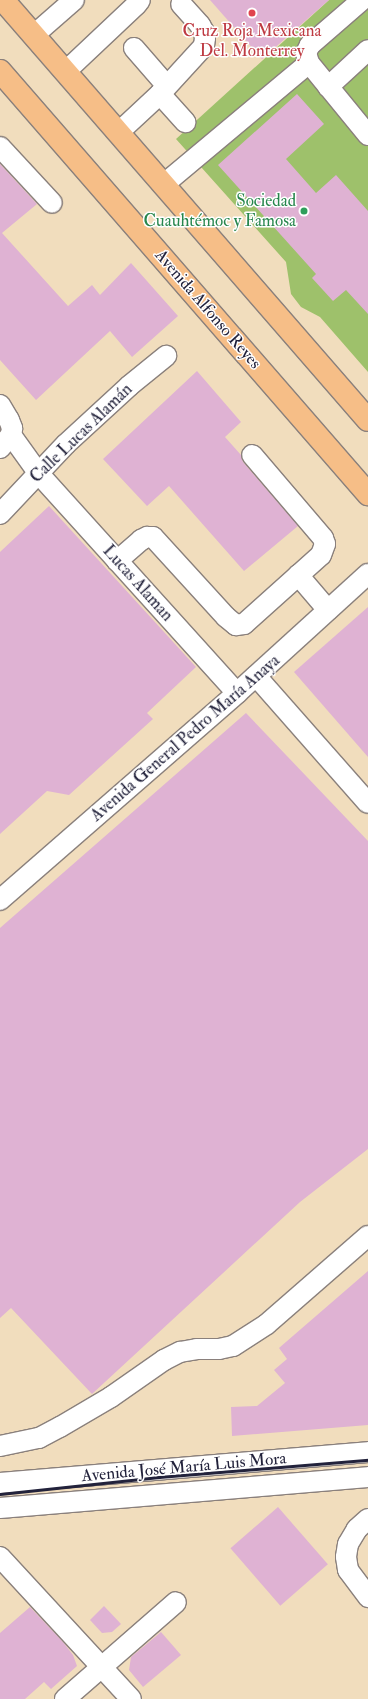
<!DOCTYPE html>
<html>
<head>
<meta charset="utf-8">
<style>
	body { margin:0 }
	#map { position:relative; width:368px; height:1699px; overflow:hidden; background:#f1ddbd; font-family:"IM FELL Double Pica",serif }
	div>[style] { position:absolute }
	.green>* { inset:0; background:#9ec16b }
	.building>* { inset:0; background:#dfb2d3; transform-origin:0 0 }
	.roads { filter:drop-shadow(1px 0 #8a807c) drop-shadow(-1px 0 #8a807c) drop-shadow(0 1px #8a807c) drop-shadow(0 -1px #8a807c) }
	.minor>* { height:20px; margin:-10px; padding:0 10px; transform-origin:10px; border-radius:10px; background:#fff }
	.highway>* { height:22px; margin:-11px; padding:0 11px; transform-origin:11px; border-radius:11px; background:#f6be87 }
	.rail>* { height:3px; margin:-1.5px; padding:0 1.5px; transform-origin:1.5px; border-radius:1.5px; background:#22223b }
	.dots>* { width:11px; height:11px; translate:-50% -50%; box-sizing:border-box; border:2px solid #fff; border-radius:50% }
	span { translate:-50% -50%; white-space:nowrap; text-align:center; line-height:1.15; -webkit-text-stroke:3px #fff; paint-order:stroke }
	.health-label { font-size:17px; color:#be3a42 }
	.leisure-label { font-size:17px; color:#27864d }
	.right { translate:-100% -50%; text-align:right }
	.street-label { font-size:17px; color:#22223b }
</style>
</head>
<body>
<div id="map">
	<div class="green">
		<div style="clip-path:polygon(329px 0,368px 0,368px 372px,320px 317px,301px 307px,291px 294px,286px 262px,176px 139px)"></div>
	</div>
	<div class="building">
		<div style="clip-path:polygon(210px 0,329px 0,262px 59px)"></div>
		<div style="clip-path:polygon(297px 94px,324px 124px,286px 159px,316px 193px,336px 175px,368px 211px,368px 314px,346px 290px,333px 301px,312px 278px,316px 274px,218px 165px)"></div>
		<div style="clip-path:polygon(0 164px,37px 204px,2px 233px,68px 306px,92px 285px,100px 295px,131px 263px,178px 316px,132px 357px,110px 331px,36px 400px,0 360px)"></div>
		<div style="clip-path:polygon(197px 371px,241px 422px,225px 437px,241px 455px,243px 462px,298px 526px,244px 571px,169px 486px,147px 506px,103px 459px)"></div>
		<div style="clip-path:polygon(49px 506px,196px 667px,147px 713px,153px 719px,69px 795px,47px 791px,0 834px,0 552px)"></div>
		<div style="clip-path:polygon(368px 607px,368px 757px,294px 672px)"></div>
		<div style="clip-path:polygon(246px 713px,368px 841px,368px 1149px,300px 1202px,92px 1394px,11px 1308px,0 1318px,0 928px)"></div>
		<div style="clip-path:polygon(368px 1271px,368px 1425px,232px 1436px,231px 1407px,257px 1406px,285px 1383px,274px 1370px,287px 1359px,279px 1348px)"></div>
		<div style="left:278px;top:1507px;width:76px;height:63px;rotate:49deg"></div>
		<div style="clip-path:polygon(104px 1606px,121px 1624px,112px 1632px,102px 1633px,90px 1620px)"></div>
		<div style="clip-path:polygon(30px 1607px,63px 1642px,73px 1655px,77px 1666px,51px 1689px,44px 1682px,25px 1699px,0 1699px,0 1633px)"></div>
		<div style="clip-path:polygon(161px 1632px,181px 1655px,143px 1687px,129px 1670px,131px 1657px)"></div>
	</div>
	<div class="roads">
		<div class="minor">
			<div style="left:362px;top:0;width:69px;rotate:139.1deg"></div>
			<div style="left:310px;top:45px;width:9px;rotate:117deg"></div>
			<div style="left:306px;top:53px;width:10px;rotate:73deg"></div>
			<div style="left:309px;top:63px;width:93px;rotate:50.7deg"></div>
			<div style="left:34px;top:35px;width:53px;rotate:-41.2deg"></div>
			<div style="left:134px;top:48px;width:50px;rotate:49deg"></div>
			<div style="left:65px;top:72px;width:98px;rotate:-43.3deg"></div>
			<div style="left:136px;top:5px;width:6px;rotate:-51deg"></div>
			<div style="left:328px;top:87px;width:54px;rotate:-42.8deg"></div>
			<div style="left:160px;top:94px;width:38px;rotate:48deg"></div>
			<div style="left:118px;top:133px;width:57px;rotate:-42.9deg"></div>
			<div style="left:160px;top:94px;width:65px;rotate:-47.5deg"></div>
			<div style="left:204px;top:46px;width:8px;rotate:-83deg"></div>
			<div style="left:205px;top:38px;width:6px;rotate:-99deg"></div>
			<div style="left:204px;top:32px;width:8px;rotate:-120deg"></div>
			<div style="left:200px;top:25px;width:28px;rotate:-132deg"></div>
			<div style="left:0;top:147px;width:76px;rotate:47.1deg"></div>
			<div style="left:163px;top:185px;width:190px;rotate:-39.9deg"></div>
			<div style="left:0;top:405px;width:17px;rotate:59deg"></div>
			<div style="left:9px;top:420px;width:9px;rotate:69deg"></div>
			<div style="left:12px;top:428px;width:7px;rotate:98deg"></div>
			<div style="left:11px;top:435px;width:17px;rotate:130deg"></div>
			<div style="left:11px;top:435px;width:48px;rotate:54.3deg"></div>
			<div style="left:39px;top:474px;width:295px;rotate:47.9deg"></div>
			<div style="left:0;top:514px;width:96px;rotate:-46.7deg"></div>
			<div style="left:66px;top:444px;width:86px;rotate:-42.6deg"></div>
			<div style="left:129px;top:386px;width:48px;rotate:-39deg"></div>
			<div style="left:117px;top:561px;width:32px;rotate:-41deg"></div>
			<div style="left:141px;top:540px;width:7px;rotate:-27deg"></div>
			<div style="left:147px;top:537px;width:6px"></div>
			<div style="left:153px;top:537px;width:108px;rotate:47.6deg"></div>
			<div style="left:226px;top:617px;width:13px;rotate:39deg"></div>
			<div style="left:236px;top:625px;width:8px;rotate:-7deg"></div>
			<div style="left:244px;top:624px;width:103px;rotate:-41.9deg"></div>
			<div style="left:321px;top:555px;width:12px;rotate:-70deg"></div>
			<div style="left:325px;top:544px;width:6px;rotate:-108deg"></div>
			<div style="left:323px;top:538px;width:109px;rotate:-130.5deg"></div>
			<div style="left:298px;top:575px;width:46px;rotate:49.4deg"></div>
			<div style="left:256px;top:676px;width:169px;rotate:48.6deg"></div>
			<div style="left:0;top:900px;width:315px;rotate:-41.1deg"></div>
			<div style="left:237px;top:693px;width:177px;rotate:-42.3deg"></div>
			<div style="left:0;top:1446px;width:40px;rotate:-12deg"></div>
			<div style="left:39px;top:1438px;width:24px;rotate:-28deg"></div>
			<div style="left:60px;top:1427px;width:59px;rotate:-30.5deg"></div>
			<div style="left:111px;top:1397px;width:65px;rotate:-34.9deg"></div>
			<div style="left:164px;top:1360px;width:18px;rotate:-27deg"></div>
			<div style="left:180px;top:1352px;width:17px;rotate:-10deg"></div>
			<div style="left:197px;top:1349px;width:22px"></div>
			<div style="left:219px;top:1349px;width:14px;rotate:-12deg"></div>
			<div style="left:233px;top:1346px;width:40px;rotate:-32.9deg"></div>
			<div style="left:267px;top:1324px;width:134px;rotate:-41.1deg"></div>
			<div style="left:0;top:1483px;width:369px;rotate:-4.8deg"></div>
			<div style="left:0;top:1508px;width:369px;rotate:-4.8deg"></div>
			<div style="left:368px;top:1519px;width:15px;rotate:138deg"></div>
			<div style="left:357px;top:1529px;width:17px;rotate:121deg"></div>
			<div style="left:348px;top:1544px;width:13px;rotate:99deg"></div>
			<div style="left:346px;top:1557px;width:13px;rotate:81deg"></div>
			<div style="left:348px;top:1570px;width:34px;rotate:53deg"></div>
			<div style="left:0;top:1557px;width:193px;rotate:47.3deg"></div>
			<div style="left:65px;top:1699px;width:147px;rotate:-41.1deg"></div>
		</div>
		<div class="highway">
			<div style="left:3px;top:0;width:556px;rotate:49.01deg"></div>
			<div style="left:0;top:71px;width:561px;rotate:48.98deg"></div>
		</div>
	</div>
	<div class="rail">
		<div style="left:0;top:1494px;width:160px;rotate:-6.1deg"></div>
		<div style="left:159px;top:1477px;width:210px;rotate:-4.7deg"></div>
	</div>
	<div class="dots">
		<div style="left:252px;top:13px;background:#e0444e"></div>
		<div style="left:304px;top:211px;background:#2e9e5b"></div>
	</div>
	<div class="health-label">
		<span style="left:252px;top:41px">Cruz Roja Mexicana<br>Del. Monterrey</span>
	</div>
	<div class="leisure-label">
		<span class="right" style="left:296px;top:211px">Sociedad<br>Cuauhtémoc y Famosa</span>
	</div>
	<div class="street-label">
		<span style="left:208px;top:309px;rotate:49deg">Avenida Alfonso Reyes</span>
		<span style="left:81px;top:433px;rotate:-44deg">Calle Lucas Alamán</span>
		<span style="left:138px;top:583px;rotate:48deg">Lucas Alaman</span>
		<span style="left:185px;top:738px;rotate:-41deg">Avenida General Pedro María Anaya</span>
		<span style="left:184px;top:1467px;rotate:-5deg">Avenida José María Luis Mora</span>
	</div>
</div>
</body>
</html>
